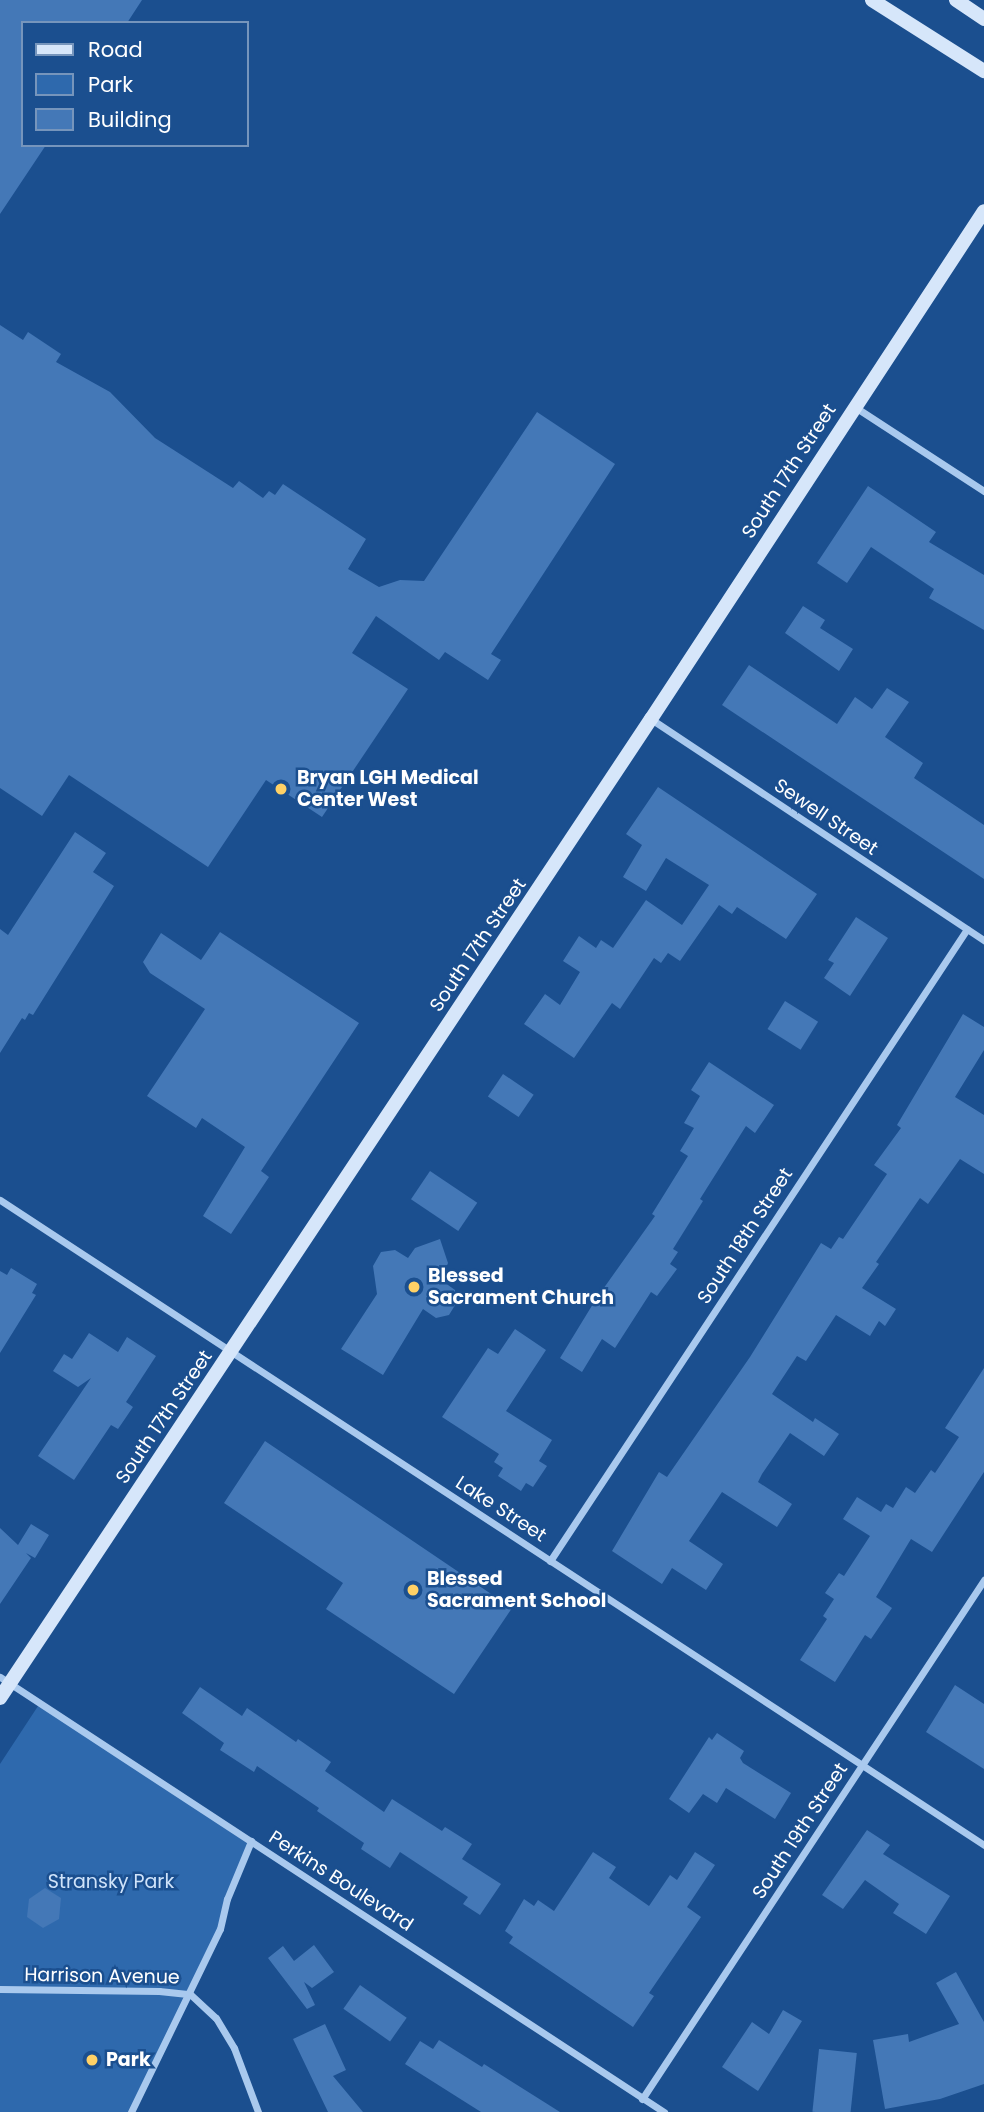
<!DOCTYPE html>
<html>
<head>
<meta charset="utf-8">
<style>
	body { margin:0 }
	#map { position:relative; width:984px; height:2112px; overflow:hidden; background:#1b4f8f; font-family:Poppins,sans-serif }
	div>[style] { position:absolute }
	.green>* { inset:0; background:#2e69ad }
	.building>* { inset:0; background:#4478b7; transform-origin:0 0 }
	.street>* { height:7px; margin:-3.5px; padding:0 3.5px; transform-origin:3.5px; border-radius:3.5px; background:#a9c9ee }
	.secondary>* { height:14px; margin:-7px; padding:0 7px; transform-origin:7px; border-radius:7px; background:#d6e6fa }
	.dots>* { width:19px; height:19px; translate:-50% -50%; box-sizing:border-box; border:4px solid #1b4f8f; border-radius:50% }
	span { translate:-50% -50%; white-space:nowrap; text-align:center; line-height:1.15; -webkit-text-stroke:5px #1b4f8f; paint-order:stroke }
	.street-label { font-size:19px; color:#fff }
	.poi-label { font-size:19px; color:#fff; font-weight:700 }
	.left { translate:0 -50%; text-align:left }
	.park-label { font-size:19px; color:#cfe3fa }
	.legend { position:absolute; left:21px; top:21px; width:228px; height:126px; box-sizing:border-box; background:#1b4f8f; border:2px solid #7695bc; margin:0; padding:9px 12px; list-style:none; font-size:21px; color:#fff }
	.legend li { display:flex; align-items:center; gap:14px; height:35px }
	.legend b { width:35px; border:2px solid #7695bc }
</style>
</head>
<body>
<div id="map">
	<div class="green">
		<div style="clip-path:polygon(40px 1703px,251px 1841px,235px 1876px,220px 1929px,131px 2112px,0 2112px,0 1764px)"></div>
	</div>
	<div class="building">
		<div style="clip-path:polygon(0 0,142px 0,127px 23px,23px 23px,23px 145px,46px 145px,0 214px)"></div>
		<div style="clip-path:polygon(0 325px,23px 340px,28px 332px,61px 354px,56px 362px,110px 392px,155px 438px,233px 488px,239px 481px,263px 498px,269px 491px,275px 495px,283px 484px,366px 539px,348px 569px,379px 587px,400px 580px,424px 581px,537px 412px,615px 464px,491px 654px,501px 660px,488px 680px,445px 652px,439px 660px,376px 616px,352px 653px,408px 689px,322px 817px,266px 780px,208px 867px,69px 775px,42px 816px,0 788px)"></div>
		<div style="clip-path:polygon(868px 486px,936px 532px,929px 542px,984px 575px,984px 630px,929px 598px,934px 589px,871px 547px,847px 583px,817px 563px)"></div>
		<div style="clip-path:polygon(803px 606px,825px 620px,820px 628px,853px 649px,839px 671px,785px 633px)"></div>
		<div style="clip-path:polygon(749px 665px,837px 724px,855px 697px,872px 709px,887px 688px,909px 702px,885px 737px,923px 763px,914px 778px,984px 825px,984px 879px,722px 705px)"></div>
		<div style="clip-path:polygon(658px 787px,817px 894px,786px 939px,737px 907px,732px 914px,719px 905px,680px 961px,668px 953px,661px 963px,654px 958px,620px 1009px,612px 1003px,574px 1058px,524px 1024px,545px 994px,560px 1005px,580px 972px,563px 961px,579px 936px,596px 948px,601px 940px,613px 948px,646px 900px,682px 925px,709px 885px,666px 858px,646px 891px,623px 877px,642px 845px,626px 834px)"></div>
		<div style="clip-path:polygon(75px 832px,106px 853px,93px 872px,114px 886px,33px 1015px,29px 1013px,25px 1020px,22px 1018px,0 1053px,0 929px,8px 935px)"></div>
		<div style="clip-path:polygon(856px 917px,888px 938px,850px 996px,824px 978px,834px 963px,828px 960px)"></div>
		<div style="clip-path:polygon(220px 932px,359px 1023px,261px 1171px,269px 1177px,231px 1234px,203px 1216px,245px 1147px,202px 1118px,196px 1128px,147px 1096px,205px 1009px,150px 973px,143px 962px,161px 933px,201px 960px)"></div>
		<div style="left:785px;top:1001px;width:39px;height:33px;rotate:32deg"></div>
		<div style="clip-path:polygon(963px 1014px,984px 1027px,984px 1050px,955px 1097px,984px 1115px,984px 1174px,960px 1159px,928px 1204px,920px 1198px,876px 1262px,879px 1264px,862px 1288px,896px 1309px,885px 1326px,879px 1321px,870px 1336px,836px 1315px,806px 1361px,797px 1356px,772px 1394px,813px 1422px,815px 1418px,839px 1434px,824px 1456px,790px 1433px,762px 1474px,758px 1482px,792px 1504px,777px 1527px,722px 1492px,689px 1541px,723px 1564px,706px 1590px,672px 1568px,662px 1584px,612px 1551px,659px 1472px,667px 1477px,750px 1357px,821px 1243px,831px 1249px,839px 1237px,843px 1239px,887px 1174px,874px 1165px,901px 1128px,897px 1125px)"></div>
		<div style="clip-path:polygon(709px 1062px,774px 1105px,755px 1133px,746px 1126px,700px 1199px,703px 1201px,673px 1249px,678px 1252px,670px 1264px,677px 1269px,657px 1296px,651px 1292px,615px 1348px,602px 1339px,582px 1372px,560px 1358px,596px 1299px,655px 1216px,652px 1214px,688px 1156px,680px 1151px,694px 1128px,684px 1123px,700px 1096px,691px 1090px)"></div>
		<div style="left:503px;top:1074px;width:37px;height:27px;rotate:34deg"></div>
		<div style="left:430px;top:1171px;width:57px;height:34px;rotate:34deg"></div>
		<div style="clip-path:polygon(440px 1239px,448px 1263px,441px 1280px,455px 1290px,457px 1302px,449px 1315px,436px 1318px,423px 1309px,383px 1375px,341px 1349px,377px 1294px,373px 1266px,381px 1252px,395px 1250px,408px 1258px,415px 1248px)"></div>
		<div style="clip-path:polygon(11px 1268px,37px 1284px,32px 1293px,36px 1295px,0 1353px,0 1271px,7px 1275px)"></div>
		<div style="clip-path:polygon(515px 1329px,546px 1350px,506px 1411px,552px 1440px,539px 1461px,547px 1466px,533px 1487px,526px 1483px,521px 1491px,498px 1476px,503px 1468px,494px 1462px,499px 1454px,442px 1417px,488px 1348px,498px 1354px)"></div>
		<div style="clip-path:polygon(89px 1333px,118px 1352px,127px 1337px,156px 1356px,126px 1402px,133px 1407px,118px 1429px,111px 1425px,74px 1480px,38px 1456px,91px 1378px,78px 1387px,53px 1371px,64px 1354px,72px 1359px)"></div>
		<div style="clip-path:polygon(984px 1368px,984px 1472px,932px 1552px,911px 1539px,876px 1597px,892px 1608px,871px 1639px,865px 1635px,835px 1682px,800px 1660px,827px 1619px,823px 1616px,834px 1599px,825px 1593px,839px 1573px,844px 1576px,870px 1536px,843px 1519px,857px 1497px,881px 1512px,886px 1504px,893px 1508px,906px 1487px,915px 1493px,931px 1470px,935px 1473px,959px 1437px,945px 1428px)"></div>
		<div style="clip-path:polygon(265px 1441px,512px 1608px,454px 1694px,326px 1609px,343px 1583px,224px 1503px)"></div>
		<div style="clip-path:polygon(31px 1524px,49px 1535px,35px 1558px,26px 1553px,31px 1558px,0 1604px,0 1528px,18px 1545px)"></div>
		<div style="clip-path:polygon(955px 1685px,984px 1704px,984px 1769px,926px 1732px)"></div>
		<div style="clip-path:polygon(200px 1687px,242px 1716px,247px 1708px,296px 1742px,298px 1739px,331px 1762px,325px 1771px,384px 1812px,392px 1799px,442px 1831px,445px 1827px,472px 1844px,462px 1859px,501px 1884px,480px 1915px,463px 1904px,468px 1897px,400px 1852px,390px 1868px,361px 1849px,364px 1843px,317px 1811px,319px 1808px,257px 1766px,254px 1772px,220px 1750px,224px 1743px,182px 1713px)"></div>
		<div style="clip-path:polygon(717px 1733px,744px 1751px,740px 1758px,743px 1763px,791px 1793px,775px 1819px,726px 1788px,717px 1803px,703px 1794px,689px 1813px,669px 1799px,709px 1737px,712px 1740px)"></div>
		<div style="clip-path:polygon(867px 1830px,890px 1845px,883px 1854px,950px 1896px,926px 1934px,893px 1913px,899px 1904px,865px 1880px,843px 1909px,822px 1895px)"></div>
		<div style="clip-path:polygon(593px 1852px,616px 1867px,609px 1878px,649px 1906px,670px 1875px,677px 1880px,695px 1852px,715px 1865px,687px 1907px,701px 1917px,649px 1993px,654px 1996px,633px 2027px,509px 1943px,513px 1937px,505px 1931px,524px 1899px,534px 1906px,538px 1900px,554px 1911px)"></div>
		<div style="clip-path:polygon(45px 1888px,61px 1898px,59px 1919px,43px 1928px,27px 1917px,29px 1899px)"></div>
		<div style="clip-path:polygon(314px 1945px,334px 1972px,312px 1988px,304px 1982px,315px 2005px,307px 2009px,268px 1958px,283px 1946px,294px 1961px)"></div>
		<div style="clip-path:polygon(956px 1972px,984px 2022px,984px 2084px,940px 2099px,885px 2109px,873px 2040px,908px 2034px,909px 2042px,959px 2024px,936px 1983px)"></div>
		<div style="left:360px;top:1985px;width:57px;height:29px;rotate:35deg"></div>
		<div style="clip-path:polygon(783px 2010px,802px 2021px,758px 2091px,722px 2067px,752px 2022px,769px 2034px)"></div>
		<div style="clip-path:polygon(325px 2024px,346px 2070px,333px 2076px,363px 2112px,328px 2112px,293px 2039px)"></div>
		<div style="clip-path:polygon(439px 2040px,482px 2067px,484px 2064px,560px 2112px,481px 2112px,405px 2064px,420px 2041px,433px 2049px)"></div>
		<div style="left:819px;top:2049px;width:38px;height:63px;rotate:6deg"></div>
	</div>
	<div class="street">
		<div style="left:855px;top:407px;width:154px;rotate:33.1deg"></div>
		<div style="left:651px;top:719px;width:400px;rotate:33.6deg"></div>
		<div style="left:0;top:1200px;width:1177px;rotate:33.24deg"></div>
		<div style="left:550px;top:1561px;width:757px;rotate:-56.58deg"></div>
		<div style="left:0;top:1677px;width:794px;rotate:33.23deg"></div>
		<div style="left:0;top:1989px;width:159px;rotate:0.7deg"></div>
		<div style="left:159px;top:1991px;width:31px;rotate:6deg"></div>
		<div style="left:190px;top:1994px;width:35px;rotate:43deg"></div>
		<div style="left:216px;top:2018px;width:35px;rotate:59deg"></div>
		<div style="left:234px;top:2048px;width:68px;rotate:69.4deg"></div>
		<div style="left:642px;top:2099px;width:622px;rotate:-56.62deg"></div>
		<div style="left:131px;top:2112px;width:203px;rotate:-64.1deg"></div>
		<div style="left:220px;top:1929px;width:31px;rotate:-77deg"></div>
		<div style="left:227px;top:1899px;width:63px;rotate:-67.5deg"></div>
	</div>
	<div class="secondary">
		<div style="left:872px;top:0;width:133px;rotate:32.4deg"></div>
		<div style="left:956px;top:0;width:34px;rotate:34deg"></div>
		<div style="left:0;top:1698px;width:1176px;rotate:-56.38deg"></div>
		<div style="left:651px;top:719px;width:607px;rotate:-56.75deg"></div>
	</div>
	<div class="dots">
		<div style="left:281px;top:789px;background:#ffd166"></div>
		<div style="left:414px;top:1287px;background:#ffd166"></div>
		<div style="left:413px;top:1590px;background:#ffd166"></div>
		<div style="left:92px;top:2060px;background:#ffd166"></div>
	</div>
	<div class="street-label">
		<span style="left:789px;top:471px;rotate:-57deg">South 17th Street</span>
		<span style="left:826px;top:817px;rotate:34deg">Sewell Street</span>
		<span style="left:478px;top:945px;rotate:-56deg">South 17th Street</span>
		<span style="left:745px;top:1236px;rotate:-57deg">South 18th Street</span>
		<span style="left:164px;top:1417px;rotate:-56deg">South 17th Street</span>
		<span style="left:501px;top:1509px;rotate:33deg">Lake Street</span>
		<span style="left:800px;top:1831px;rotate:-57deg">South 19th Street</span>
		<span style="left:341px;top:1881px;rotate:33deg">Perkins Boulevard</span>
		<span style="left:102px;top:1976px;rotate:1deg">Harrison Avenue</span>
	</div>
	<div class="poi-label">
		<span class="left" style="left:297px;top:789px">Bryan LGH Medical<br>Center West</span>
		<span class="left" style="left:428px;top:1287px">Blessed<br>Sacrament Church</span>
		<span class="left" style="left:427px;top:1590px">Blessed<br>Sacrament School</span>
		<span class="left" style="left:106px;top:2060px">Park</span>
	</div>
	<div class="park-label">
		<span style="left:111px;top:1882px">Stransky Park</span>
	</div>
	<ul class="legend">
	<li><b style="height:9px;background:#d6e6fa"></b>Road</li>
	<li><b style="height:19px;background:#2e69ad"></b>Park</li>
	<li><b style="height:19px;background:#4478b7"></b>Building</li>
	</ul>
</div>
</body>
</html>
